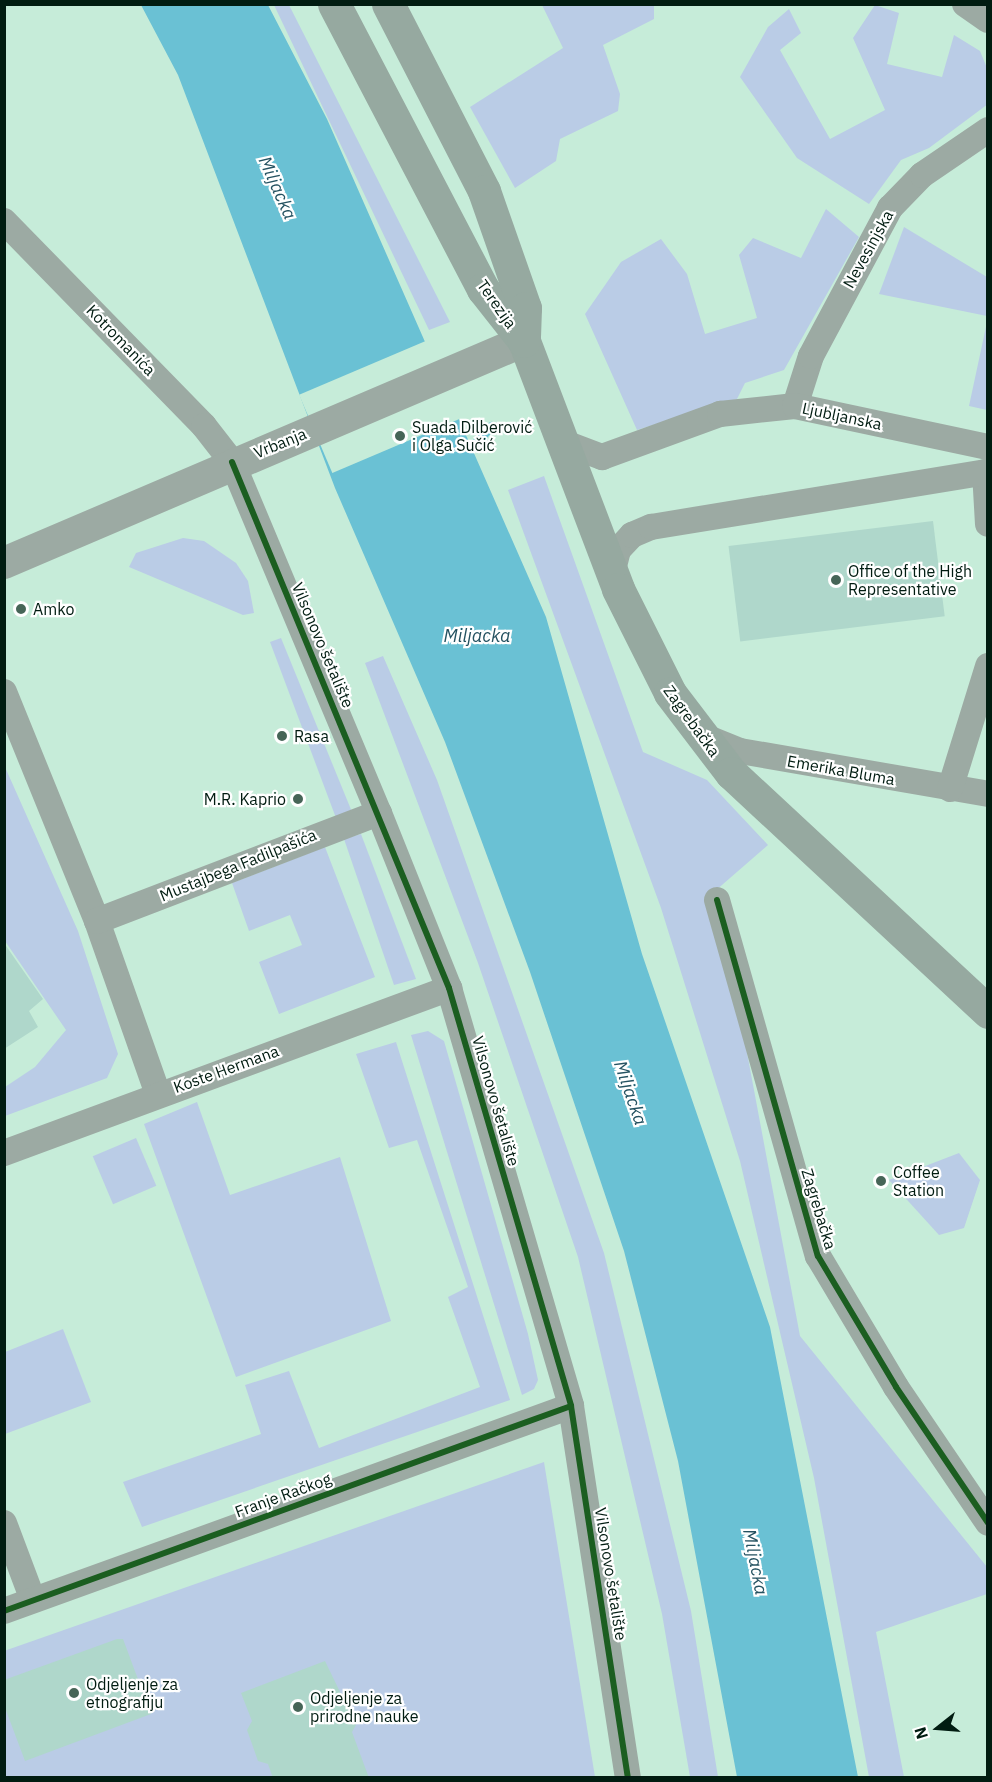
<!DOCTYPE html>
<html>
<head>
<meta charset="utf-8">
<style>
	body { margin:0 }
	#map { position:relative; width:992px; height:1782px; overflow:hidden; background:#c6ecd9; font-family:"IBM Plex Sans",sans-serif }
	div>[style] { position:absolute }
	.green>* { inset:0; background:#bacce6; transform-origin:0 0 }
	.water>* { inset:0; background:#6ac1d4 }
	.pier>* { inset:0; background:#c6ecd9; transform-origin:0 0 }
	.stream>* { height:9px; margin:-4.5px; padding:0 4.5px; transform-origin:4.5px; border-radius:4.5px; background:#6ac1d4 }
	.building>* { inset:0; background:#afd7cb; transform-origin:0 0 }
	.minor>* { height:26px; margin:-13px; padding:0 13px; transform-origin:13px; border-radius:13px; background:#9caaa3 }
	.tertiary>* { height:32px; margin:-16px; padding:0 16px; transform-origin:16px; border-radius:16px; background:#9caaa3 }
	.secondary>* { height:33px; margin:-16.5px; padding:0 16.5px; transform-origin:16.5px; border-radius:16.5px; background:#96a9a0 }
	.cycleway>* { height:6px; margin:-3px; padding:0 3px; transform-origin:3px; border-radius:3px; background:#1b5e20 }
	.dots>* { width:16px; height:16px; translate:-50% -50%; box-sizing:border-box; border:3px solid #fff; border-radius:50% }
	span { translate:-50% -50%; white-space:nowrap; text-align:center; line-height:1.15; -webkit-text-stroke:4.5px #fff; paint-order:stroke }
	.street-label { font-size:16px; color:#011c11 }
	.poi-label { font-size:16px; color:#011c11 }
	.left { translate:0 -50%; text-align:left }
	.right { translate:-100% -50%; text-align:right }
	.water-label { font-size:18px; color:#245261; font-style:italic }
	.frame { position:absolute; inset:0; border:6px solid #011c11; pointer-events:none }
	.north { position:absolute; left:908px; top:1698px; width:60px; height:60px; -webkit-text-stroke:4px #fff; paint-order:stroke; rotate:253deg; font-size:16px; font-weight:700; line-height:24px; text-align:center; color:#011c11 }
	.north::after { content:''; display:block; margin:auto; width:21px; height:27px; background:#011c11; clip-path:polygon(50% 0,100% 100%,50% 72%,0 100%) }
</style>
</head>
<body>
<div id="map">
	<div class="green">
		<div style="clip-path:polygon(274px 5px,289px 5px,450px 322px,429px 330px)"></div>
		<div style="clip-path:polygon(542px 5px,654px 5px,654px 19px,603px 45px,620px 94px,618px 111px,560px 139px,556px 161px,515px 188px,470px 107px,563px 48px)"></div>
		<div style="clip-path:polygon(875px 5px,899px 13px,887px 64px,942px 77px,954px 35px,980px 51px,987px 68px,988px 104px,929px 148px,901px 160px,869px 204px,797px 158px,740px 77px,768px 27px,789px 9px,801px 33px,780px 50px,830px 139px,885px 110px,853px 38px)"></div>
		<div style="clip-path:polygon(826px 209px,859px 237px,784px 370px,745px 383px,737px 399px,637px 430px,585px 314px,621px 262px,661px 239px,687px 274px,705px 334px,757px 318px,739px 255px,753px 238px,801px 258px)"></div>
		<div style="clip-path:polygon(904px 227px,987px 277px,987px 316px,879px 294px)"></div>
		<div style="clip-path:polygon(987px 322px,988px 410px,987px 410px,969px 406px)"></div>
		<div style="clip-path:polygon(544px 476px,643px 752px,707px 780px,768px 845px,707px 898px,745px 1042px,800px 1336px,987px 1567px,987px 1594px,876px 1632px,904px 1777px,869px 1777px,814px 1478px,740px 1161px,661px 908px,508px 490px)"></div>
		<div style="clip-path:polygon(183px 538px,204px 541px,236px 563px,248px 581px,254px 613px,243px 615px,129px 567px,136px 553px)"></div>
		<div style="clip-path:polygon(281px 638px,352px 812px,336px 818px,270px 642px)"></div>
		<div style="clip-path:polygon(383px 656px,437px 780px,604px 1253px,691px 1611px,718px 1777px,690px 1777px,662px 1614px,578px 1257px,478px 963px,365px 663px)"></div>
		<div style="clip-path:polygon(5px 767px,78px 931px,118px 1054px,107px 1078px,5px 1116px,5px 1087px,35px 1067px,66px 1030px,5px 941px)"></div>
		<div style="clip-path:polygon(361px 834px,416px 979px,394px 985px,344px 839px)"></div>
		<div style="clip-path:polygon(325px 847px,375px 977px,279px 1014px,259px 962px,302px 945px,290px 915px,249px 931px,232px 883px)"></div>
		<div style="clip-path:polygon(428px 1031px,444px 1041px,528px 1334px,538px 1380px,534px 1389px,522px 1395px,411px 1035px)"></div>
		<div style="clip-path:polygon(396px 1042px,510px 1400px,142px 1527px,123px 1482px,261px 1434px,245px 1385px,289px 1371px,319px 1448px,480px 1387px,448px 1297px,468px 1287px,417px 1140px,389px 1148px,356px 1054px)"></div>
		<div style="clip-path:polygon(197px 1102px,230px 1195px,340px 1157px,391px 1321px,236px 1377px,144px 1124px)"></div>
		<div style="left:136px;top:1138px;width:52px;height:47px;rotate:67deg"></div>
		<div style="clip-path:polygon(959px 1153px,980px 1180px,964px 1228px,939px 1235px,889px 1180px)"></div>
		<div style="clip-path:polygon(63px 1329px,91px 1402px,5px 1434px,5px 1352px)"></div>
		<div style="clip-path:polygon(544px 1462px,595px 1777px,5px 1777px,4px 1651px)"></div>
	</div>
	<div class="water">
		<div style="clip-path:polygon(141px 5px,268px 5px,327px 119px,546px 617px,642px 954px,770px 1327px,858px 1777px,737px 1777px,678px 1461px,624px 1251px,530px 972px,445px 742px,335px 488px,178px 75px)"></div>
	</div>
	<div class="pier">
		<div style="left:428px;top:340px;width:85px;height:140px;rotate:67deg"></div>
	</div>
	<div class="stream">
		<div style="left:464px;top:455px;width:40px;rotate:-47deg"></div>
	</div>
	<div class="building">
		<div style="left:933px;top:521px;width:96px;height:206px;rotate:83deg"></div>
		<div style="clip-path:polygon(4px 943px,43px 999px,29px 1011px,38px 1027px,4px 1049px)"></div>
		<div style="clip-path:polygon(117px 1639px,123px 1639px,151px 1714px,25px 1761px,4px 1705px,4px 1680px)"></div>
		<div style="clip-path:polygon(325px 1661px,356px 1725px,352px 1732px,369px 1778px,273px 1778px,268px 1764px,258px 1761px,247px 1730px,252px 1721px,241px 1693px)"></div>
	</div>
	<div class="minor">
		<div style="left:965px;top:4px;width:28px;rotate:35deg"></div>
		<div style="left:4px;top:221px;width:286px;rotate:45.7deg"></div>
		<div style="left:204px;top:426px;width:46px;rotate:52.1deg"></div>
		<div style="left:232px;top:462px;width:381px;rotate:67.3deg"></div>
		<div style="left:379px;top:813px;width:188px;rotate:68.2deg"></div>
		<div style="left:449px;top:988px;width:435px;rotate:73.7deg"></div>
		<div style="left:571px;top:1406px;width:376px;rotate:81.3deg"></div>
		<div style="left:795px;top:406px;width:52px;rotate:-72.3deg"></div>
		<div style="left:811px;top:356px;width:168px;rotate:-61.9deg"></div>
		<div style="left:890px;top:208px;width:46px;rotate:-45.9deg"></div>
		<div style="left:922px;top:175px;width:80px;rotate:-34.3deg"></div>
		<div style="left:562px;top:442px;width:43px;rotate:20.6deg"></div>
		<div style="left:602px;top:457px;width:126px;rotate:-20deg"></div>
		<div style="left:720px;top:414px;width:75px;rotate:-6.1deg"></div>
		<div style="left:795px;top:406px;width:197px;rotate:12deg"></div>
		<div style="left:985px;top:472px;width:52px;rotate:86.7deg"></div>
		<div style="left:612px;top:574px;width:25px;rotate:-76deg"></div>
		<div style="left:618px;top:550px;width:21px;rotate:-47deg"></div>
		<div style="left:632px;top:535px;width:21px;rotate:-23deg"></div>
		<div style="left:651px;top:527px;width:341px;rotate:-9.3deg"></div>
		<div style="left:4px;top:692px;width:247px;rotate:67.9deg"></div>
		<div style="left:97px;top:921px;width:183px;rotate:70.6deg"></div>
		<div style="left:703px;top:736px;width:40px;rotate:22deg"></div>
		<div style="left:740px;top:751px;width:252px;rotate:9.8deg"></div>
		<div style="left:950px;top:789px;width:129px;rotate:-72.8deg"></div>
		<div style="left:717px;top:900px;width:370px;rotate:74.2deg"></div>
		<div style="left:818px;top:1256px;width:152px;rotate:59.2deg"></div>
		<div style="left:896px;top:1387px;width:164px;rotate:55.9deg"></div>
		<div style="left:97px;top:921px;width:302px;rotate:-21deg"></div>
		<div style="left:4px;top:1153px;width:475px;rotate:-20.3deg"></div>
		<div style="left:4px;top:1523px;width:82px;rotate:69.4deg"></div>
		<div style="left:4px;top:1611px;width:603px;rotate:-19.88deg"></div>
	</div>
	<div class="tertiary">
		<div style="left:4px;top:563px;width:565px;rotate:-23.12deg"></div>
	</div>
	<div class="secondary">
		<div style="left:334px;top:4px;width:322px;rotate:62.4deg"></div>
		<div style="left:483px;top:289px;width:66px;rotate:51.7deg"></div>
		<div style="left:524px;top:341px;width:265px;rotate:69.2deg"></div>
		<div style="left:618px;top:589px;width:116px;rotate:63.4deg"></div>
		<div style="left:670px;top:693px;width:101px;rotate:52.7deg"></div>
		<div style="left:731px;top:773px;width:351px;rotate:42.9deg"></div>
		<div style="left:388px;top:4px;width:210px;rotate:62.8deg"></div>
		<div style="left:484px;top:191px;width:124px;rotate:70.7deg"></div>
		<div style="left:525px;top:308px;width:33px;rotate:92deg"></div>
	</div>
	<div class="cycleway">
		<div style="left:232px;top:462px;width:569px;rotate:67.58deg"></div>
		<div style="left:449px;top:988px;width:435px;rotate:73.7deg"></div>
		<div style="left:571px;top:1406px;width:376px;rotate:81.3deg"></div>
		<div style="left:717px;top:900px;width:370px;rotate:74.2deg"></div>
		<div style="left:818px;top:1256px;width:152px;rotate:59.2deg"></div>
		<div style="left:896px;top:1387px;width:164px;rotate:55.9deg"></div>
		<div style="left:4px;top:1611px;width:603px;rotate:-19.88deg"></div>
	</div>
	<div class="dots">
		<div style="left:400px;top:436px;background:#466557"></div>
		<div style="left:836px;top:580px;background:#466557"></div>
		<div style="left:21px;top:609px;background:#466557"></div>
		<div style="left:282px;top:736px;background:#466557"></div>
		<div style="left:298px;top:799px;background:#466557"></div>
		<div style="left:881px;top:1181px;background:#466557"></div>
		<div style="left:74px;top:1693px;background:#466557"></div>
		<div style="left:298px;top:1707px;background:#466557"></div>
	</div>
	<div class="street-label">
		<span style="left:868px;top:249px;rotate:-61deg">Nevesinjska</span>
		<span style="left:497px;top:304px;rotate:55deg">Terezija</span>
		<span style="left:121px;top:340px;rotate:46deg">Kotromanića</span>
		<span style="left:842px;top:416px;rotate:12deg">Ljubljanska</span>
		<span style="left:280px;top:443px;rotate:-22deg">Vrbanja</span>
		<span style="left:323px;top:645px;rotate:67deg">Vilsonovo šetalište</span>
		<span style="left:692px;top:721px;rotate:54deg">Zagrebačka</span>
		<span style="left:841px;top:770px;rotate:10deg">Emerika Bluma</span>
		<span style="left:238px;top:865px;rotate:-22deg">Mustajbega Fadilpašića</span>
		<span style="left:226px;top:1069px;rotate:-20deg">Koste Hermana</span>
		<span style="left:496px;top:1101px;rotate:74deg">Vilsonovo šetalište</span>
		<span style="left:819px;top:1209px;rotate:73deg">Zagrebačka</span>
		<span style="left:283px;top:1495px;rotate:-20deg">Franje Račkog</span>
		<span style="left:611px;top:1574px;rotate:81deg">Vilsonovo šetalište</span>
	</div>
	<div class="poi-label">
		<span class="left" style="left:412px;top:436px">Suada Dilberović<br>i Olga Sučić</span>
		<span class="left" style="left:848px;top:580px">Office of the High<br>Representative</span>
		<span class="left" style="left:33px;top:609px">Amko</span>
		<span class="left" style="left:294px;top:736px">Rasa</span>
		<span class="right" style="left:286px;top:799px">M.R. Kaprio</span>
		<span class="left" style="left:893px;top:1181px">Coffee<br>Station</span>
		<span class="left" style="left:86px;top:1693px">Odjeljenje za<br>etnografiju</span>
		<span class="left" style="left:310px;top:1707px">Odjeljenje za<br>prirodne nauke</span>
	</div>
	<div class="water-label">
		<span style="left:277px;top:188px;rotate:66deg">Miljacka</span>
		<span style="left:477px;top:636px">Miljacka</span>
		<span style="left:630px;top:1093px;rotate:71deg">Miljacka</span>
		<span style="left:755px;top:1562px;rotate:79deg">Miljacka</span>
	</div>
	<div class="frame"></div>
	<div class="north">N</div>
</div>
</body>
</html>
